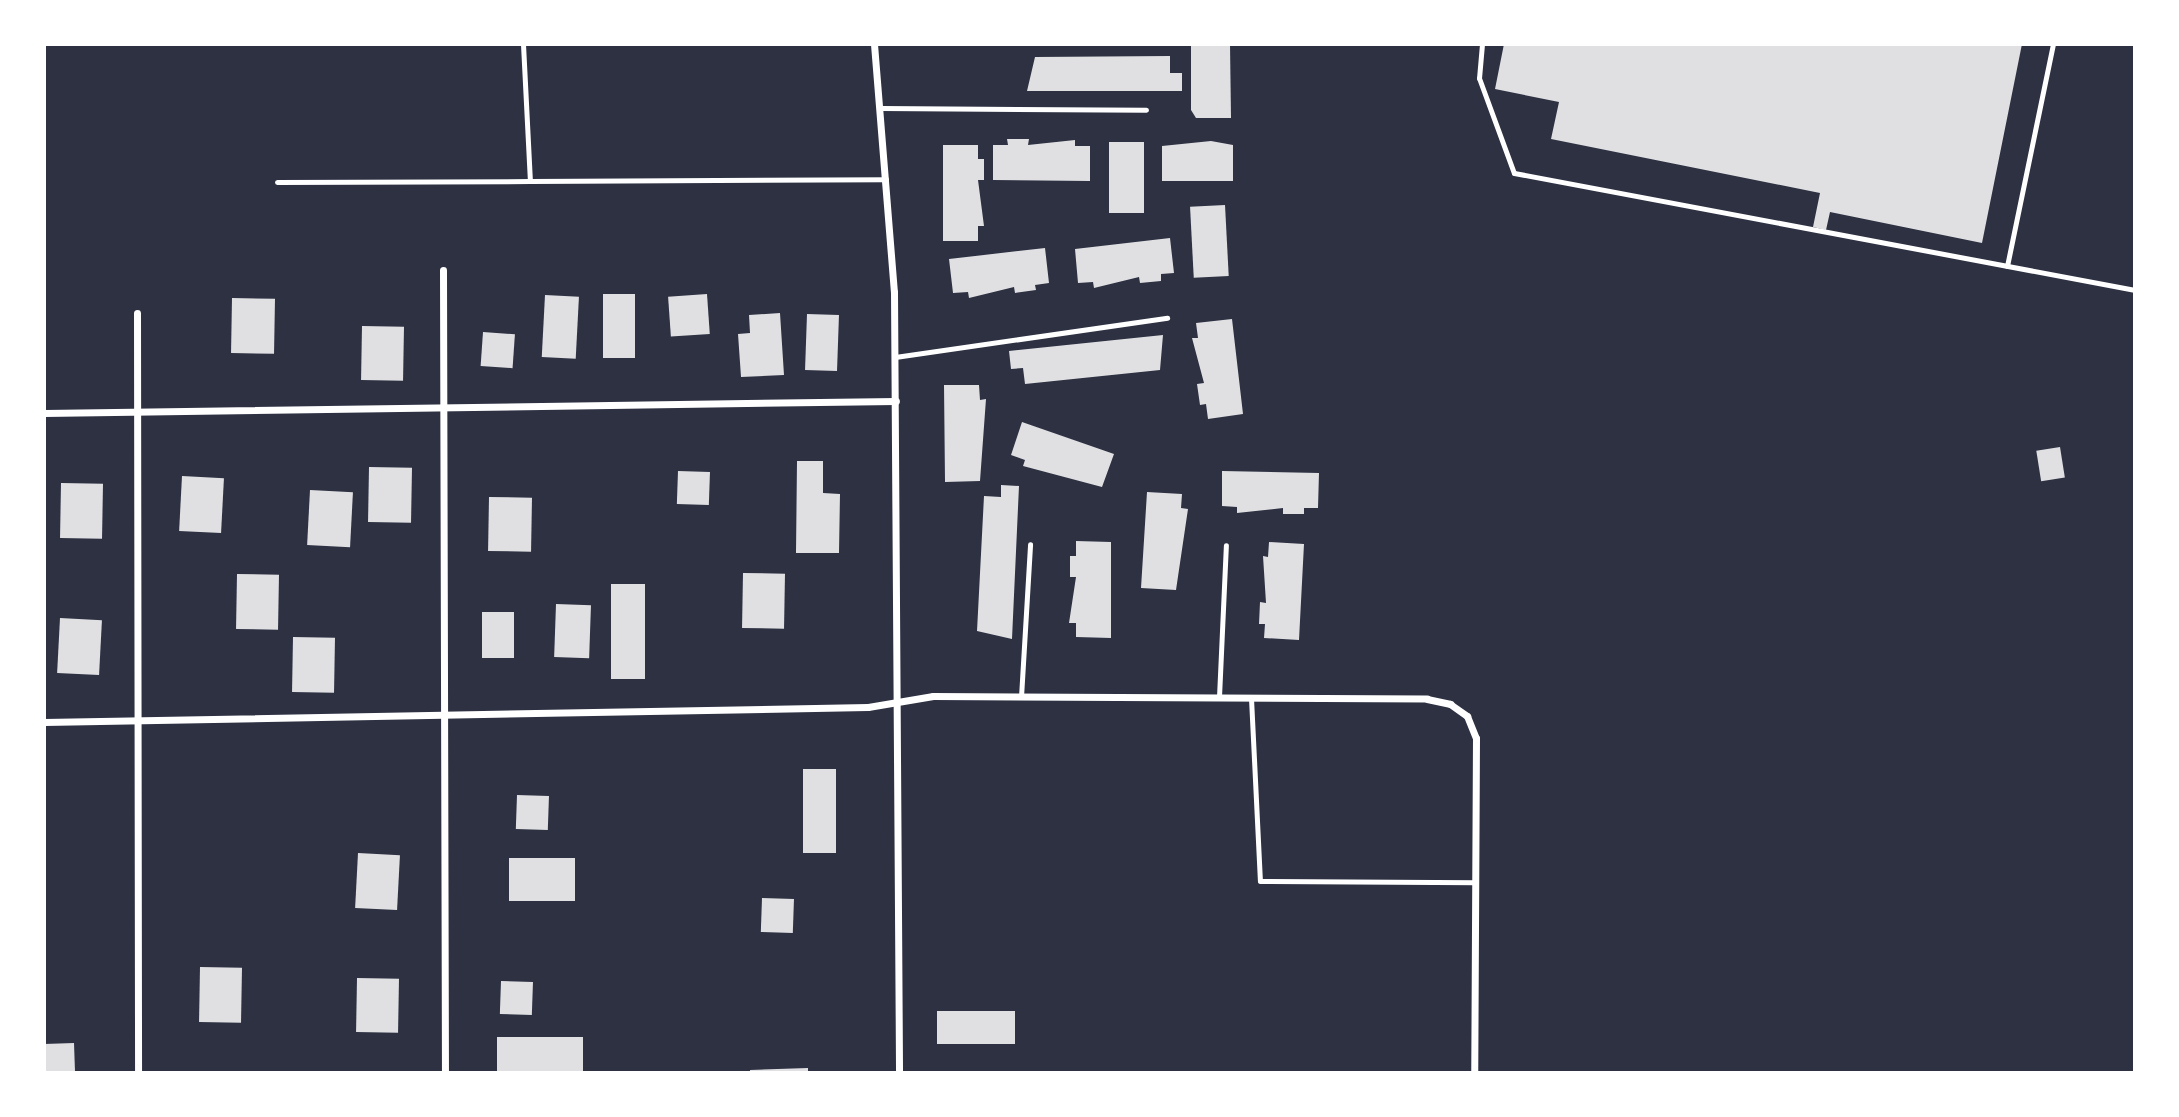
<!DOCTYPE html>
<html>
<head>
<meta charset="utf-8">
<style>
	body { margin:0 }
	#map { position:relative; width:2179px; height:1117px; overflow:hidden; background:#2d3142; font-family:"Noto Sans",sans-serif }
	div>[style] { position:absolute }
	.building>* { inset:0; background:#e0e0e3; transform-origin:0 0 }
	.service>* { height:5px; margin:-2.5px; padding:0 2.5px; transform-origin:2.5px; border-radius:2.5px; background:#fff }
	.minor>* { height:7px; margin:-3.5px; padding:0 3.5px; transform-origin:3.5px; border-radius:3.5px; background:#fff }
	span { translate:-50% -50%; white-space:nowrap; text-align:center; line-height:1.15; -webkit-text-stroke:5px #fff; paint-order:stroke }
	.frame { position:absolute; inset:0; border:46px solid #fff; pointer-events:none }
</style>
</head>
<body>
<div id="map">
	<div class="building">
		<div style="clip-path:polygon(1191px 44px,1230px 44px,1231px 118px,1196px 118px,1191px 110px)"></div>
		<div style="clip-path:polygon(1504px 44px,2022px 44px,1982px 243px,1830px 212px,1826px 230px,1813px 227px,1820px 193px,1551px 139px,1559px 102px,1495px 89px)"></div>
		<div style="clip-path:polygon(1170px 56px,1170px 73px,1182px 73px,1182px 91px,1027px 91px,1035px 57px)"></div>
		<div style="clip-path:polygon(1007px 139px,1029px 139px,1028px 145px,1075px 140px,1075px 146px,1090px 146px,1090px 181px,993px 180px,993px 145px,1008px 145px)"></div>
		<div style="clip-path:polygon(1211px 141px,1233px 145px,1233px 181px,1162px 181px,1162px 146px)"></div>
		<div style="left:1109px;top:142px;width:35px;height:71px"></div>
		<div style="clip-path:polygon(943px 145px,978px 145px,978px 159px,984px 159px,984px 180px,978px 180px,984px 226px,978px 226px,978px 241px,943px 241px)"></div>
		<div style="left:1225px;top:205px;width:71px;height:35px;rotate:87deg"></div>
		<div style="clip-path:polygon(1170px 238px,1174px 273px,1161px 274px,1161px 281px,1140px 283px,1139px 277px,1094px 288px,1093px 282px,1078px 283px,1075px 249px)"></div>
		<div style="clip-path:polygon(1045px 248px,1049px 283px,1035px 285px,1036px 290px,1015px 293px,1014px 287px,969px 298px,968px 292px,953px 293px,949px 259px)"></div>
		<div style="left:603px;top:294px;width:32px;height:64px"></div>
		<div style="left:707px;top:294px;width:40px;height:39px;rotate:86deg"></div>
		<div style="left:545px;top:295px;width:34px;height:62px;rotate:3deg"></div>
		<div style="left:232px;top:298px;width:43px;height:55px;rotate:1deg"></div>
		<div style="clip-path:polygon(780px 313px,784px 375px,741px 377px,738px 334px,750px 333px,749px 315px)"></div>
		<div style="left:807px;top:314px;width:32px;height:56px;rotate:2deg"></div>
		<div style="clip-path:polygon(1232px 319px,1243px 414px,1208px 419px,1206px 404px,1200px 405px,1197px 384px,1204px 383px,1192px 338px,1198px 338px,1196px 323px)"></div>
		<div style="left:362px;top:326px;width:42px;height:54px;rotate:1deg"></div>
		<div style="left:483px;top:332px;width:32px;height:34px;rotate:4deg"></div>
		<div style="clip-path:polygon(1163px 335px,1160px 370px,1025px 384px,1023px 368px,1011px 369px,1009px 351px)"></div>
		<div style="clip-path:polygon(944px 385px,979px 385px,980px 400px,986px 399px,980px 481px,945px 482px)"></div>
		<div style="clip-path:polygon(1022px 422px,1114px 454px,1102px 487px,1023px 466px,1025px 460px,1011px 455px)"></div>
		<div style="left:2060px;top:447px;width:31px;height:24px;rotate:81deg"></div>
		<div style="clip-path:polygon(797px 461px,823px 461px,823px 493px,840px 494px,839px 553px,796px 553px)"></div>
		<div style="left:369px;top:467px;width:43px;height:55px;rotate:1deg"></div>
		<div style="left:678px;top:471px;width:32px;height:33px;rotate:2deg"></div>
		<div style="clip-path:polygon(1222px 471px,1319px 473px,1318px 508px,1304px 508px,1304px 514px,1283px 514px,1283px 508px,1237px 513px,1237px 507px,1222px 506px)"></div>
		<div style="left:182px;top:476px;width:42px;height:55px;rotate:3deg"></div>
		<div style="left:61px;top:483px;width:42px;height:55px;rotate:1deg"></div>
		<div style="clip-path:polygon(1001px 485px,1019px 486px,1012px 639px,977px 631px,984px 496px,1001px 497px)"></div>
		<div style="left:310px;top:490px;width:43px;height:55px;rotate:3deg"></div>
		<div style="clip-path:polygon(1147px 492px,1182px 494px,1181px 508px,1188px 509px,1176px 590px,1141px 588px)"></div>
		<div style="left:489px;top:497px;width:43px;height:54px;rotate:1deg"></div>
		<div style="clip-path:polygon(1076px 541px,1111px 542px,1111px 638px,1076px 637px,1076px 623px,1069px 623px,1076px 577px,1070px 577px,1070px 556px,1076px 556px)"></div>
		<div style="clip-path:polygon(1269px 542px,1304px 544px,1299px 640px,1264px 638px,1265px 624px,1259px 624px,1260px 602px,1266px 603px,1263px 556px,1268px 557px)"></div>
		<div style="left:743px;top:573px;width:42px;height:55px;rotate:1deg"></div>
		<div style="left:237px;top:574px;width:42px;height:55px;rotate:1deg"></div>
		<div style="left:611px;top:584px;width:34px;height:95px"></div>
		<div style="left:556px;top:604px;width:35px;height:53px;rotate:2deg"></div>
		<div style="left:482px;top:612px;width:32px;height:46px"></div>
		<div style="left:60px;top:618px;width:42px;height:55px;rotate:3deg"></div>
		<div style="left:293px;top:637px;width:42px;height:55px;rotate:1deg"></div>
		<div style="left:803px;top:769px;width:33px;height:84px"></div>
		<div style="left:517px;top:795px;width:32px;height:34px;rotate:2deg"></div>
		<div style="left:358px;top:853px;width:42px;height:55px;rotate:3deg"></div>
		<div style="left:575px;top:858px;width:43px;height:66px;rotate:90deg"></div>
		<div style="left:762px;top:898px;width:32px;height:34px;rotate:2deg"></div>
		<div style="left:200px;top:967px;width:42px;height:55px;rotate:1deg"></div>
		<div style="left:357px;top:978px;width:42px;height:54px;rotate:1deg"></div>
		<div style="left:501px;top:981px;width:32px;height:33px;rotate:2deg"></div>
		<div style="left:937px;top:1011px;width:78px;height:33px"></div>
		<div style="left:497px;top:1037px;width:86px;height:36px"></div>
		<div style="left:74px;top:1043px;width:30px;height:30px;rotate:88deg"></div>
		<div style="clip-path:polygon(808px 1068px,808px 1073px,750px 1073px,750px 1070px)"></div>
	</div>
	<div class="service">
		<div style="left:523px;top:44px;width:137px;rotate:87.1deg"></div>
		<div style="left:530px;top:181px;width:356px;rotate:-0.3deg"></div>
		<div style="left:1482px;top:44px;width:34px;rotate:95deg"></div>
		<div style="left:1479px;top:78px;width:101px;rotate:69.8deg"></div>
		<div style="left:1514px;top:173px;width:632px;rotate:10.67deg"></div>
		<div style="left:881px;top:108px;width:265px;rotate:0.4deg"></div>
		<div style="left:277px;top:182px;width:253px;rotate:-0.2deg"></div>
		<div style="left:2007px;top:266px;width:227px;rotate:-78.3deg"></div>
		<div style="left:895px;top:357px;width:275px;rotate:-8.2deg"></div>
		<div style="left:1021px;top:697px;width:153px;rotate:-86.6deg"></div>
		<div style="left:1219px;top:697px;width:152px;rotate:-87.4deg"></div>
		<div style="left:1251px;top:698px;width:183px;rotate:87.2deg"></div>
		<div style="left:1260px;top:881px;width:216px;rotate:0.3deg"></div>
	</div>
	<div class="minor">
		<div style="left:874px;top:44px;width:249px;rotate:85.4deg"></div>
		<div style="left:894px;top:292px;width:781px;rotate:89.63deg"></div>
		<div style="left:443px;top:270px;width:803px;rotate:89.86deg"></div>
		<div style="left:137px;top:313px;width:760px;rotate:89.92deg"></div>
		<div style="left:44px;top:413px;width:852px;rotate:-0.81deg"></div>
		<div style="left:44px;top:722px;width:824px;rotate:-1.04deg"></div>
		<div style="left:868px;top:707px;width:66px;rotate:-9.6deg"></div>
		<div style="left:933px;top:696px;width:494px;rotate:0.3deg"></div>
		<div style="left:1427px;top:699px;width:24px;rotate:12deg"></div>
		<div style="left:1450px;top:704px;width:21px;rotate:35deg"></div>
		<div style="left:1467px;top:716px;width:24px;rotate:68deg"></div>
		<div style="left:1476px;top:738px;width:335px;rotate:90.3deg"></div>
	</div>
	<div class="frame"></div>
</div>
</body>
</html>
